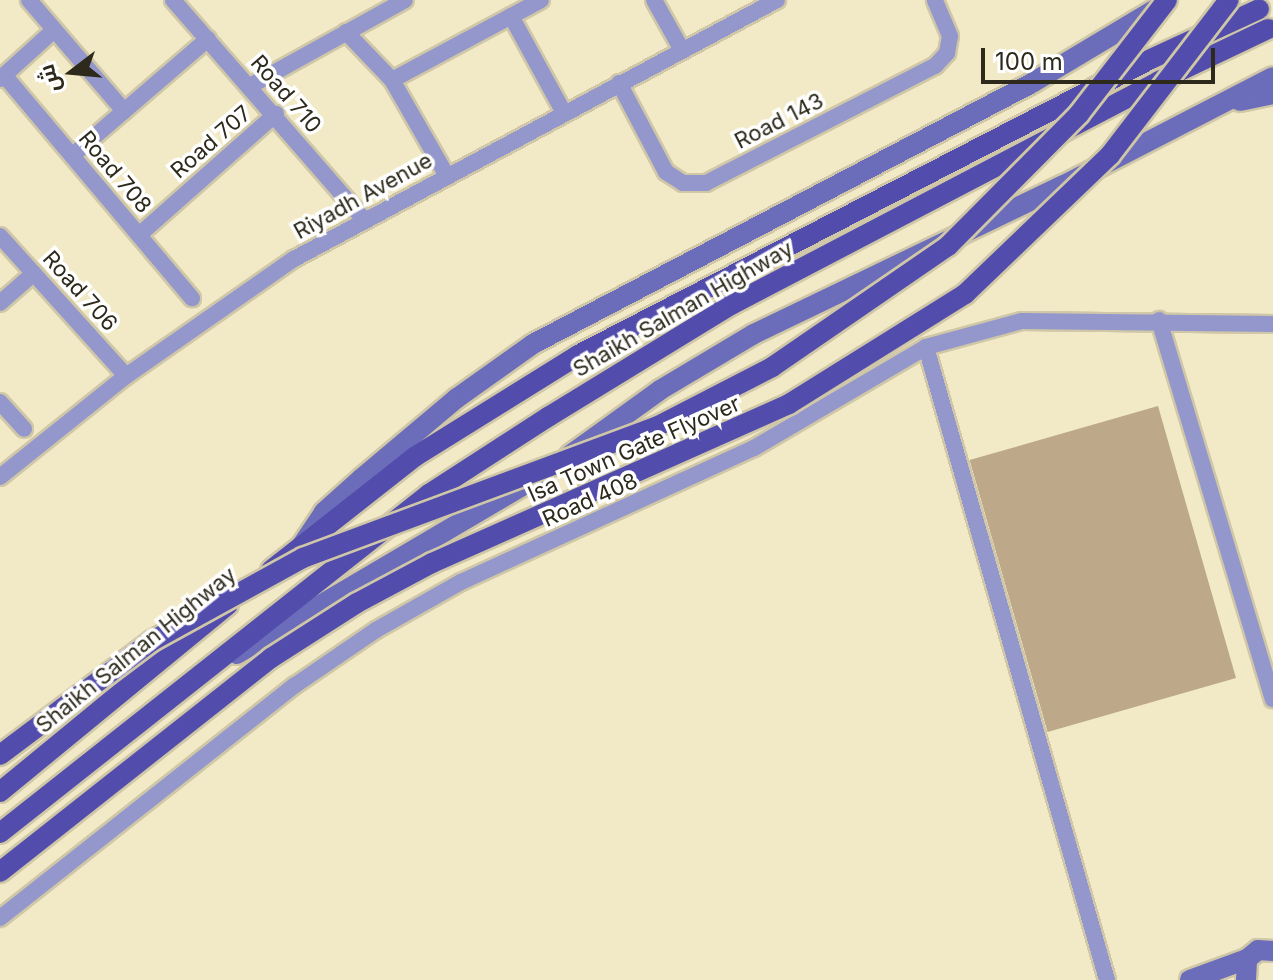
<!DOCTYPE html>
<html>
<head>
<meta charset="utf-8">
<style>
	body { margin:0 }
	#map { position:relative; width:1273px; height:980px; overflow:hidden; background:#f2eac6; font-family:Inter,Cairo,sans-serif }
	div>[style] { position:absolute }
	.building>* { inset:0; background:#bda88a; transform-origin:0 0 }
	.roads { filter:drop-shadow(2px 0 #cfc7a7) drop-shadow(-2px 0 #cfc7a7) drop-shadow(0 2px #cfc7a7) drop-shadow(0 -2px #cfc7a7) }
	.street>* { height:16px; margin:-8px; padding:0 8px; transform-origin:8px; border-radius:8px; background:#9497cc }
	.secondary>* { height:20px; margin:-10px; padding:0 10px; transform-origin:10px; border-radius:10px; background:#6c6dba }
	.primary>* { height:20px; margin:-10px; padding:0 10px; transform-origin:10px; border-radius:10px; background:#524dac }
	.bridges { filter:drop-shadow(2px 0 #cfc7a7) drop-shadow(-2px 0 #cfc7a7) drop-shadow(0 2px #cfc7a7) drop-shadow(0 -2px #cfc7a7) }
	.primary-bridge>* { height:20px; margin:-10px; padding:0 10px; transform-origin:10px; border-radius:10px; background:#524dac }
	span { translate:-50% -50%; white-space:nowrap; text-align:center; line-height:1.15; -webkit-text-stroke:7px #fff; paint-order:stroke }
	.street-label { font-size:22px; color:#2d2a1c }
	.north { position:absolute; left:32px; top:32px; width:80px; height:80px; -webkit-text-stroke:6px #fff; paint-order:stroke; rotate:254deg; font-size:22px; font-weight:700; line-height:32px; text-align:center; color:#2d2a1c }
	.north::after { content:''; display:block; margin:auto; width:28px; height:36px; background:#2d2a1c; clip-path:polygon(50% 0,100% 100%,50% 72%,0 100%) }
	.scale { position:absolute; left:981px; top:48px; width:234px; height:36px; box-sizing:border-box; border:4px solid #2d2a1c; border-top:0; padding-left:10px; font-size:24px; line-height:28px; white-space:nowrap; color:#2d2a1c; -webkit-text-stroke:6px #fff; paint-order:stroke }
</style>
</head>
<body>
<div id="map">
	<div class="building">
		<div style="left:1158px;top:406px;width:283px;height:196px;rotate:74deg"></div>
	</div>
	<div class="roads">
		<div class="street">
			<div style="left:29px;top:0;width:146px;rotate:49.4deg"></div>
			<div style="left:173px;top:0;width:291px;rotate:49deg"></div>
			<div style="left:654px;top:0;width:57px;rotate:60.8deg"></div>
			<div style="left:511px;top:16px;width:111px;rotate:61.3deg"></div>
			<div style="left:346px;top:32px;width:66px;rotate:46.2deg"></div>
			<div style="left:392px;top:80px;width:111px;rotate:60.2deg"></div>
			<div style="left:4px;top:75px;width:292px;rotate:49.9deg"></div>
			<div style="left:0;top:79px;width:73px;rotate:-42.2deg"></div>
			<div style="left:392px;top:80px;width:169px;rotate:-28.2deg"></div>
			<div style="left:619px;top:83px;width:101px;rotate:62.2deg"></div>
			<div style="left:666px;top:172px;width:20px;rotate:33deg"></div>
			<div style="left:683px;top:183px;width:23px"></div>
			<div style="left:706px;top:183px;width:257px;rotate:-27.1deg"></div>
			<div style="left:935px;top:66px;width:18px;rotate:-47deg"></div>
			<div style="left:947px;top:53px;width:17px;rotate:-80deg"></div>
			<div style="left:950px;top:36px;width:39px;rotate:-113deg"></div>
			<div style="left:250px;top:86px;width:177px;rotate:-29deg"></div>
			<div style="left:73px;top:155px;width:178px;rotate:-40.7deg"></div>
			<div style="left:139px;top:235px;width:183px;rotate:-41.5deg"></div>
			<div style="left:0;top:236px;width:188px;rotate:48deg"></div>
			<div style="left:0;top:303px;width:45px;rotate:-41.4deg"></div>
			<div style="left:1159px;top:320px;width:396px;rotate:73.3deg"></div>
			<div style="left:926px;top:347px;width:658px;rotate:74.04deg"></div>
			<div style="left:0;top:402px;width:36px;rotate:48deg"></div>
			<div style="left:0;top:477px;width:161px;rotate:-38.7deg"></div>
			<div style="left:126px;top:376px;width:205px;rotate:-34.9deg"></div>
			<div style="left:294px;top:259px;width:548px;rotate:-28.2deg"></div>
			<div style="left:0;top:918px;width:375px;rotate:-38.3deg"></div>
			<div style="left:294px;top:686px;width:99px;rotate:-34.3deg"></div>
			<div style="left:376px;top:630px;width:98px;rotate:-29.5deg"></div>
			<div style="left:461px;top:582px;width:322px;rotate:-24.6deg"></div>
			<div style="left:754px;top:448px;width:199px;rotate:-30.4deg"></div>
			<div style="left:926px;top:347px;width:99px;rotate:-15.2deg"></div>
			<div style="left:1022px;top:321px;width:251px;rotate:0.7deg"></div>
		</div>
		<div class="secondary">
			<div style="left:1240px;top:101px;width:34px;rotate:-12deg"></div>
			<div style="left:570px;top:455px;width:111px;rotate:-35.8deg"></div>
			<div style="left:660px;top:390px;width:109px;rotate:-30.8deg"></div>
			<div style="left:754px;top:334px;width:342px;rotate:-25.7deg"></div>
			<div style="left:1062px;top:186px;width:237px;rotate:-27.3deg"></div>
			<div style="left:302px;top:545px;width:40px;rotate:-56deg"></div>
			<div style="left:324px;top:512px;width:51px;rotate:-41.8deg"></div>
			<div style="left:362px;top:478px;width:124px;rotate:-40.1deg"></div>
			<div style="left:457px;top:398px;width:93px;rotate:-35.4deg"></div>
			<div style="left:533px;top:344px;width:563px;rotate:-27.61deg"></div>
			<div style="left:1032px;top:83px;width:148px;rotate:-30.9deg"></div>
			<div style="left:237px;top:654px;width:348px;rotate:-30.5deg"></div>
			<div style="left:1190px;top:980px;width:61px;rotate:-20.2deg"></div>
			<div style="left:1246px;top:980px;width:21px;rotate:-87deg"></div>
			<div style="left:1247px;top:959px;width:14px;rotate:-39deg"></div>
			<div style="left:1258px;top:950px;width:15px;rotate:4deg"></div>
		</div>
		<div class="primary">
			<div style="left:271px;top:570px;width:184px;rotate:-38.2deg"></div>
			<div style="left:416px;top:456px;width:191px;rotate:-31.9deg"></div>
			<div style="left:578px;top:355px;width:645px;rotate:-27.32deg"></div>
			<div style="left:1151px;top:59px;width:119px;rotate:-24.8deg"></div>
			<div style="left:0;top:792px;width:295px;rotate:-39.4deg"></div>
			<div style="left:0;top:833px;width:547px;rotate:-38.32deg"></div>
			<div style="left:429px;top:494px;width:142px;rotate:-32.9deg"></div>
			<div style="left:548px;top:417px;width:215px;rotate:-31.5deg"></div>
			<div style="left:731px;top:305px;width:483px;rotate:-27.6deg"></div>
			<div style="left:1159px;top:81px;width:121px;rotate:-25.5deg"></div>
		</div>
	</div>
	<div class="bridges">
		<div class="primary-bridge">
			<div style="left:0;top:755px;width:190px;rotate:-36.9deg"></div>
			<div style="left:152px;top:641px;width:172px;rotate:-28.8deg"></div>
			<div style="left:303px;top:558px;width:377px;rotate:-20.4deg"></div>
			<div style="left:656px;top:427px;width:131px;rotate:-27.3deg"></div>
			<div style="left:772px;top:367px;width:214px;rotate:-34.5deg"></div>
			<div style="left:948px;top:246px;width:186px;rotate:-45.2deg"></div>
			<div style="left:1079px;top:114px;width:144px;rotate:-52.3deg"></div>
			<div style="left:0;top:872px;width:345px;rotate:-38.3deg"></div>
			<div style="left:271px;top:658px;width:102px;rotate:-32.6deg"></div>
			<div style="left:357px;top:603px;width:85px;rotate:-28.1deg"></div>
			<div style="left:432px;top:563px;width:391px;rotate:-24deg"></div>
			<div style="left:789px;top:404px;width:208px;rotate:-32deg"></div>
			<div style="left:965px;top:294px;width:201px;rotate:-43.8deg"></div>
			<div style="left:1110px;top:155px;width:195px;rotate:-52.5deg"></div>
		</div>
	</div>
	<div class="street-label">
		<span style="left:286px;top:94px;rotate:49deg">Road 710</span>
		<span style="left:779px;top:121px;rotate:-27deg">Road 143</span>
		<span style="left:211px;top:142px;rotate:-41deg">Road 707</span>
		<span style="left:115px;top:172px;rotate:50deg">Road 708</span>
		<span style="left:363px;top:196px;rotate:-29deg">Riyadh Avenue</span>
		<span style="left:80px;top:291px;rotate:48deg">Road 706</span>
		<span style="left:683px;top:309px;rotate:-30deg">Shaikh Salman Highway</span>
		<span style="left:634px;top:449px;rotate:-24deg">Isa Town Gate Flyover</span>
		<span style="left:590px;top:500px;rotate:-24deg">Road 408</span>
		<span style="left:136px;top:650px;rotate:-39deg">Shaikh Salman Highway</span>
	</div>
	<div class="north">ش</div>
	<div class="scale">100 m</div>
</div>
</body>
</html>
